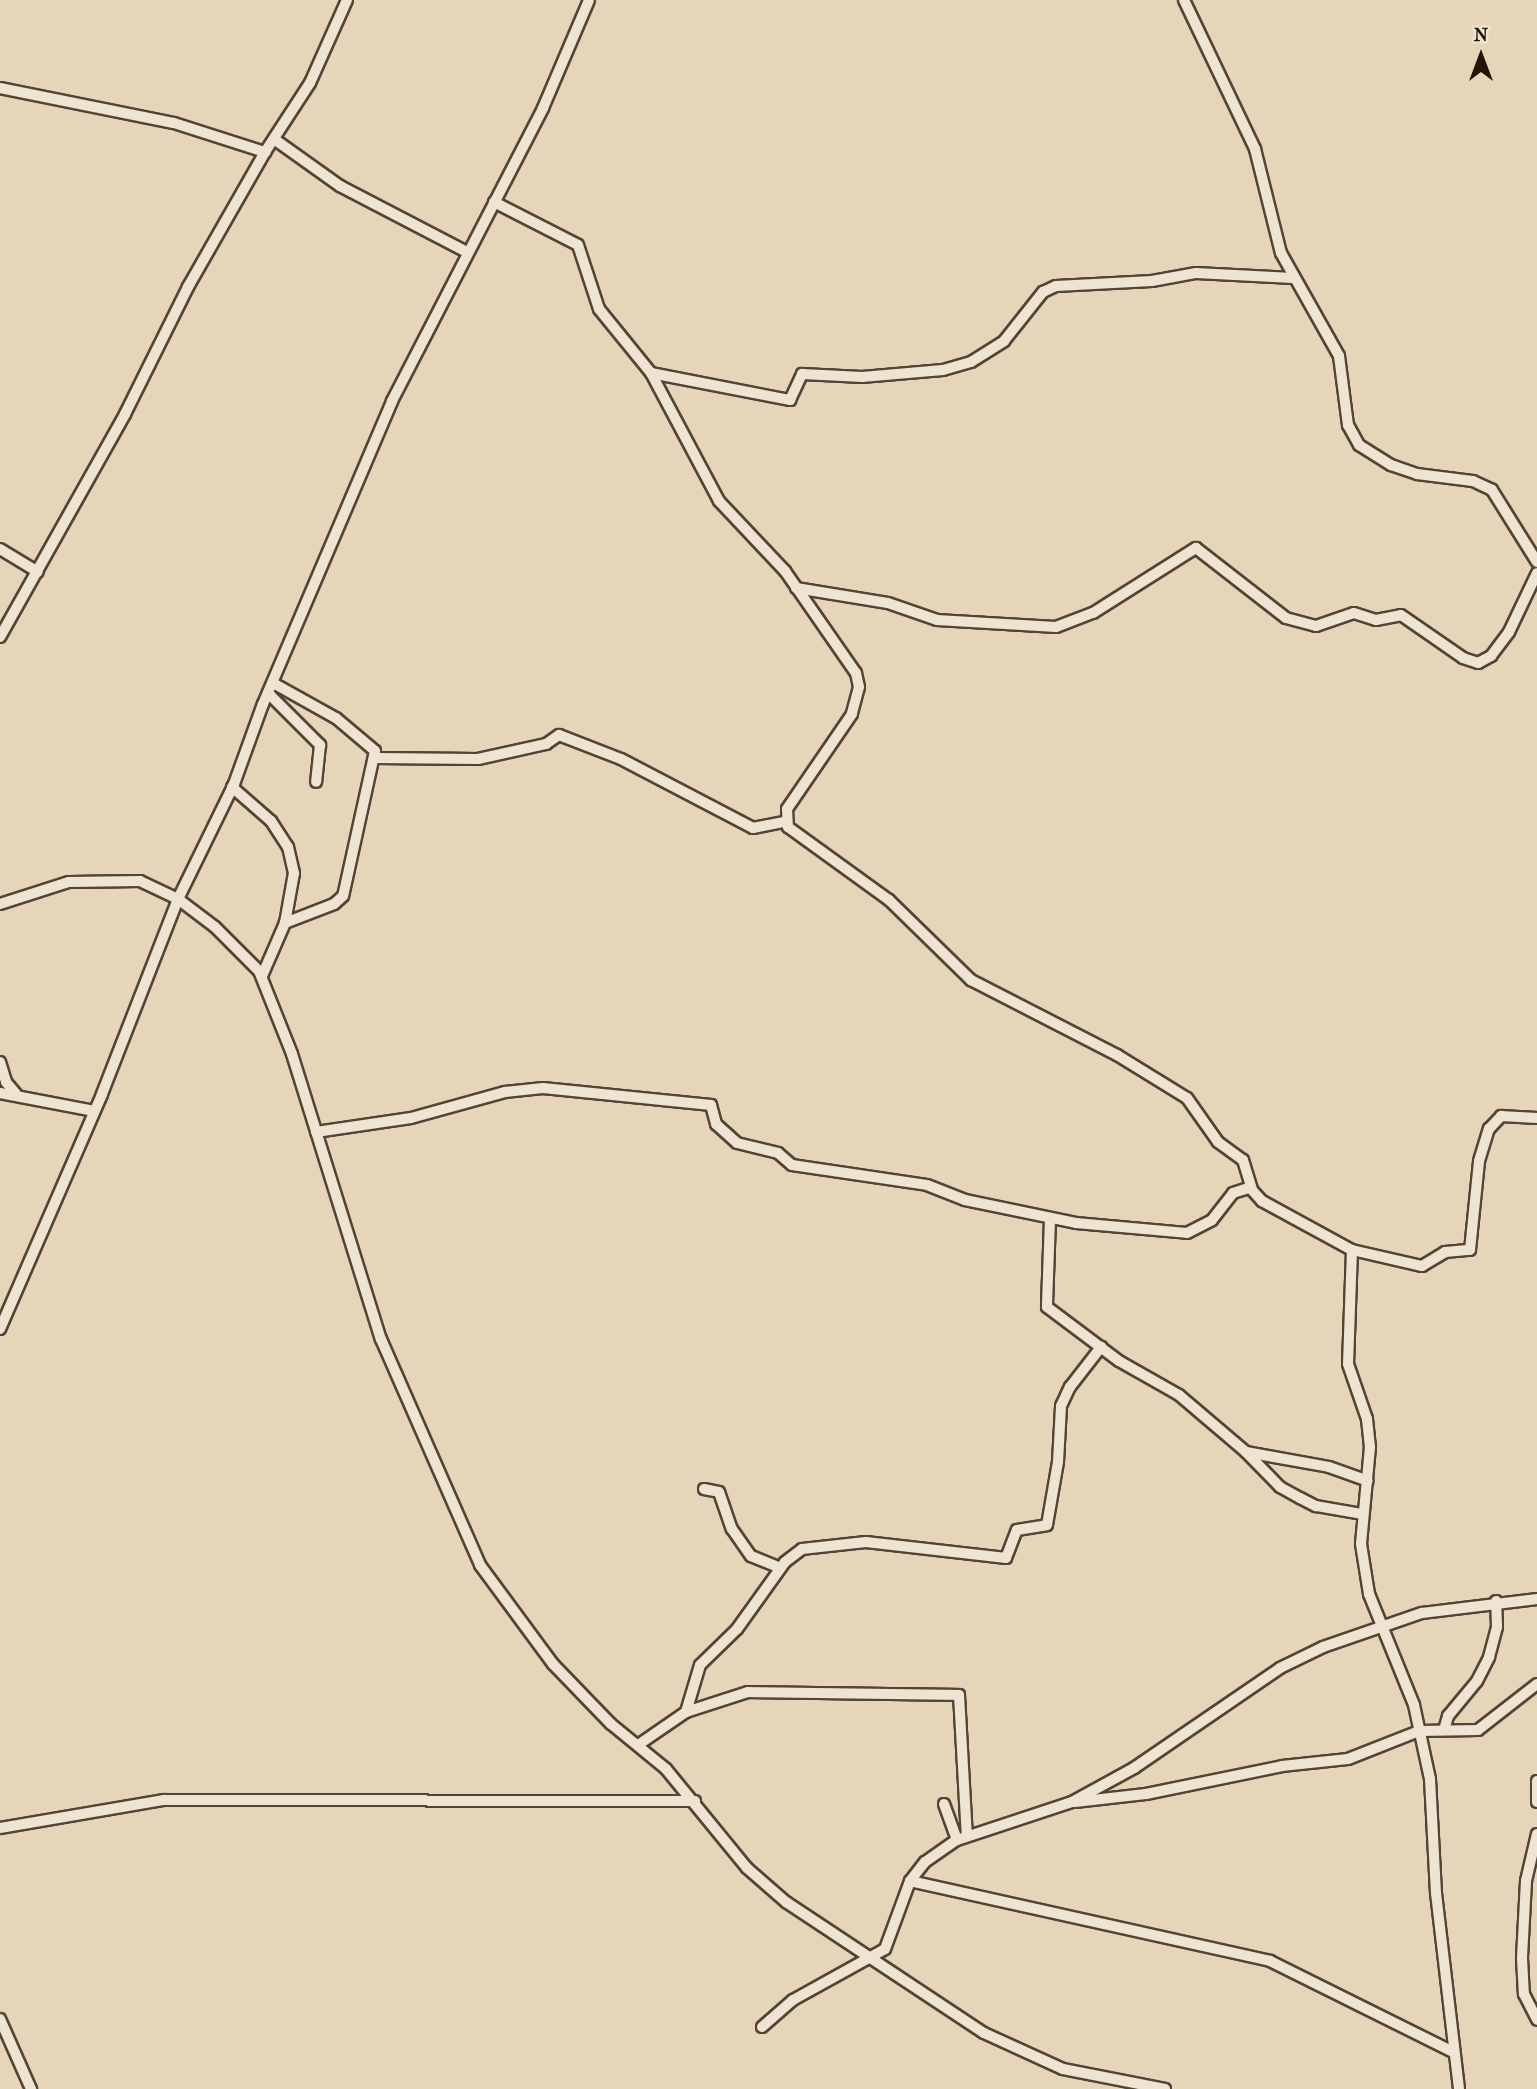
<!DOCTYPE html>
<html>
<head>
<meta charset="utf-8">
<style>
	body { margin:0 }
	#map { position:relative; width:1537px; height:2089px; overflow:hidden; background:#e6d5b9; font-family:"IM FELL French Canon",serif }
	div>[style] { position:absolute }
	.roads { filter:drop-shadow(2px 0 #534435) drop-shadow(-2px 0 #534435) drop-shadow(0 2px #534435) drop-shadow(0 -2px #534435) }
	.minor>* { height:10px; margin:-5px; padding:0 5px; transform-origin:5px; border-radius:5px; background:#efe4d2 }
	span { translate:-50% -50%; white-space:nowrap; text-align:center; line-height:1.15; -webkit-text-stroke:5px #efe4d2; paint-order:stroke }
	.north { position:absolute; left:1446px; top:21px; width:70px; height:70px; -webkit-text-stroke:5px #efe4d2; paint-order:stroke; rotate:0deg; font-size:19px; font-weight:700; line-height:28px; text-align:center; color:#221409 }
	.north::after { content:''; display:block; margin:auto; width:24px; height:32px; background:#221409; clip-path:polygon(50% 0,100% 100%,50% 72%,0 100%) }
</style>
</head>
<body>
<div id="map">
	<div class="roads">
		<div class="minor">
			<div style="left:1184px;top:0;width:165px;rotate:64.5deg"></div>
			<div style="left:1255px;top:149px;width:107px;rotate:76deg"></div>
			<div style="left:1281px;top:253px;width:118px;rotate:60.6deg"></div>
			<div style="left:1339px;top:356px;width:70px;rotate:82.6deg"></div>
			<div style="left:1348px;top:425px;width:23px;rotate:61deg"></div>
			<div style="left:1359px;top:445px;width:38px;rotate:32deg"></div>
			<div style="left:1391px;top:465px;width:28px;rotate:19deg"></div>
			<div style="left:1417px;top:474px;width:56px;rotate:7.1deg"></div>
			<div style="left:1473px;top:481px;width:21px;rotate:25deg"></div>
			<div style="left:1492px;top:490px;width:85px;rotate:58deg"></div>
			<div style="left:0;top:88px;width:177px;rotate:11.4deg"></div>
			<div style="left:174px;top:123px;width:96px;rotate:17.7deg"></div>
			<div style="left:274px;top:139px;width:81px;rotate:35.5deg"></div>
			<div style="left:340px;top:186px;width:143px;rotate:27.5deg"></div>
			<div style="left:494px;top:202px;width:94px;rotate:27.1deg"></div>
			<div style="left:578px;top:245px;width:67px;rotate:71.8deg"></div>
			<div style="left:599px;top:309px;width:82px;rotate:50.9deg"></div>
			<div style="left:651px;top:373px;width:145px;rotate:62deg"></div>
			<div style="left:719px;top:501px;width:96px;rotate:46.7deg"></div>
			<div style="left:785px;top:571px;width:124px;rotate:55.2deg"></div>
			<div style="left:856px;top:673px;width:14px;rotate:78deg"></div>
			<div style="left:859px;top:687px;width:28px;rotate:105deg"></div>
			<div style="left:852px;top:714px;width:115px;rotate:124.4deg"></div>
			<div style="left:787px;top:809px;width:18px;rotate:87deg"></div>
			<div style="left:788px;top:827px;width:125px;rotate:35.9deg"></div>
			<div style="left:889px;top:900px;width:115px;rotate:44.3deg"></div>
			<div style="left:971px;top:980px;width:164px;rotate:27.2deg"></div>
			<div style="left:1117px;top:1055px;width:82px;rotate:31.6deg"></div>
			<div style="left:1187px;top:1098px;width:54px;rotate:54.8deg"></div>
			<div style="left:1218px;top:1142px;width:31px;rotate:36deg"></div>
			<div style="left:1243px;top:1160px;width:31px;rotate:73deg"></div>
			<div style="left:1252px;top:1190px;width:15px;rotate:48deg"></div>
			<div style="left:1262px;top:1201px;width:102px;rotate:28.6deg"></div>
			<div style="left:1352px;top:1250px;width:72px;rotate:12.9deg"></div>
			<div style="left:1422px;top:1266px;width:27px;rotate:-31deg"></div>
			<div style="left:1445px;top:1252px;width:25px;rotate:-5deg"></div>
			<div style="left:1470px;top:1250px;width:89px;rotate:-84.2deg"></div>
			<div style="left:1479px;top:1161px;width:34px;rotate:-73deg"></div>
			<div style="left:1489px;top:1129px;width:18px;rotate:-47deg"></div>
			<div style="left:1501px;top:1116px;width:36px;rotate:3deg"></div>
			<div style="left:651px;top:373px;width:142px;rotate:11deg"></div>
			<div style="left:790px;top:400px;width:29px;rotate:-65deg"></div>
			<div style="left:802px;top:374px;width:60px;rotate:2.9deg"></div>
			<div style="left:862px;top:377px;width:81px;rotate:-4.9deg"></div>
			<div style="left:943px;top:370px;width:29px;rotate:-16deg"></div>
			<div style="left:971px;top:362px;width:39px;rotate:-32deg"></div>
			<div style="left:1004px;top:341px;width:63px;rotate:-51.5deg"></div>
			<div style="left:1043px;top:292px;width:14px;rotate:-25deg"></div>
			<div style="left:1056px;top:286px;width:96px;rotate:-3deg"></div>
			<div style="left:1152px;top:281px;width:45px;rotate:-10.3deg"></div>
			<div style="left:1196px;top:273px;width:97px;rotate:3deg"></div>
			<div style="left:0;top:549px;width:44px;rotate:31.2deg"></div>
			<div style="left:796px;top:588px;width:93px;rotate:9.3deg"></div>
			<div style="left:888px;top:603px;width:52px;rotate:19.1deg"></div>
			<div style="left:937px;top:620px;width:119px;rotate:3.4deg"></div>
			<div style="left:1056px;top:627px;width:40px;rotate:-21deg"></div>
			<div style="left:1093px;top:613px;width:122px;rotate:-32.3deg"></div>
			<div style="left:1196px;top:548px;width:114px;rotate:37.9deg"></div>
			<div style="left:1286px;top:618px;width:31px;rotate:15deg"></div>
			<div style="left:1316px;top:626px;width:40px;rotate:-18.9deg"></div>
			<div style="left:1354px;top:613px;width:23px;rotate:18deg"></div>
			<div style="left:1376px;top:620px;width:25px;rotate:-11deg"></div>
			<div style="left:1401px;top:615px;width:75px;rotate:34.7deg"></div>
			<div style="left:1463px;top:658px;width:16px;rotate:18deg"></div>
			<div style="left:1478px;top:663px;width:15px;rotate:-28deg"></div>
			<div style="left:1491px;top:656px;width:30px;rotate:-53deg"></div>
			<div style="left:1509px;top:632px;width:65px;rotate:-64.6deg"></div>
			<div style="left:0;top:637px;width:256px;rotate:-60.7deg"></div>
			<div style="left:125px;top:414px;width:142px;rotate:-63.6deg"></div>
			<div style="left:188px;top:287px;width:155px;rotate:-60.3deg"></div>
			<div style="left:265px;top:152px;width:82px;rotate:-56.9deg"></div>
			<div style="left:310px;top:83px;width:91px;rotate:-66deg"></div>
			<div style="left:273px;top:683px;width:72px;rotate:29.1deg"></div>
			<div style="left:336px;top:718px;width:51px;rotate:40.2deg"></div>
			<div style="left:375px;top:751px;width:148px;rotate:102.4deg"></div>
			<div style="left:343px;top:896px;width:12px;rotate:138deg"></div>
			<div style="left:334px;top:904px;width:53px;rotate:158.8deg"></div>
			<div style="left:268px;top:693px;width:74px;rotate:45deg"></div>
			<div style="left:320px;top:745px;width:37px;rotate:96deg"></div>
			<div style="left:375px;top:758px;width:103px;rotate:0.6deg"></div>
			<div style="left:478px;top:759px;width:70px;rotate:-12.4deg"></div>
			<div style="left:546px;top:744px;width:16px;rotate:-35deg"></div>
			<div style="left:559px;top:735px;width:66px;rotate:21.2deg"></div>
			<div style="left:621px;top:759px;width:149px;rotate:27.6deg"></div>
			<div style="left:753px;top:828px;width:33px;rotate:-11deg"></div>
			<div style="left:232px;top:787px;width:52px;rotate:41.1deg"></div>
			<div style="left:271px;top:821px;width:31px;rotate:57deg"></div>
			<div style="left:288px;top:847px;width:27px;rotate:77deg"></div>
			<div style="left:294px;top:873px;width:51px;rotate:100.2deg"></div>
			<div style="left:285px;top:923px;width:58px;rotate:113.5deg"></div>
			<div style="left:0;top:904px;width:72px;rotate:-17.7deg"></div>
			<div style="left:69px;top:882px;width:71px;rotate:-0.8deg"></div>
			<div style="left:140px;top:881px;width:42px;rotate:25.3deg"></div>
			<div style="left:178px;top:899px;width:46px;rotate:37.1deg"></div>
			<div style="left:215px;top:927px;width:62px;rotate:45deg"></div>
			<div style="left:259px;top:971px;width:89px;rotate:68.3deg"></div>
			<div style="left:292px;top:1054px;width:299px;rotate:72.7deg"></div>
			<div style="left:381px;top:1339px;width:247px;rotate:66.3deg"></div>
			<div style="left:480px;top:1565px;width:123px;rotate:53.6deg"></div>
			<div style="left:553px;top:1664px;width:83px;rotate:46deg"></div>
			<div style="left:611px;top:1724px;width:71px;rotate:39.3deg"></div>
			<div style="left:666px;top:1769px;width:128px;rotate:50.7deg"></div>
			<div style="left:747px;top:1868px;width:52px;rotate:41.1deg"></div>
			<div style="left:786px;top:1902px;width:237px;rotate:33.5deg"></div>
			<div style="left:984px;top:2033px;width:87px;rotate:24.5deg"></div>
			<div style="left:1063px;top:2069px;width:104px;rotate:11.1deg"></div>
			<div style="left:0;top:1062px;width:21px;rotate:73deg"></div>
			<div style="left:6px;top:1082px;width:16px;rotate:50deg"></div>
			<div style="left:0;top:1093px;width:96px;rotate:10.8deg"></div>
			<div style="left:316px;top:1132px;width:96px;rotate:-8.4deg"></div>
			<div style="left:411px;top:1118px;width:98px;rotate:-15.5deg"></div>
			<div style="left:505px;top:1092px;width:38px;rotate:-6deg"></div>
			<div style="left:543px;top:1088px;width:169px;rotate:5.8deg"></div>
			<div style="left:711px;top:1105px;width:20px;rotate:75deg"></div>
			<div style="left:716px;top:1124px;width:28px;rotate:42deg"></div>
			<div style="left:737px;top:1143px;width:42px;rotate:13.7deg"></div>
			<div style="left:778px;top:1153px;width:18px;rotate:41deg"></div>
			<div style="left:792px;top:1165px;width:136px;rotate:8.4deg"></div>
			<div style="left:927px;top:1185px;width:41px;rotate:21.5deg"></div>
			<div style="left:965px;top:1200px;width:113px;rotate:11.7deg"></div>
			<div style="left:1076px;top:1223px;width:111px;rotate:5.1deg"></div>
			<div style="left:1187px;top:1233px;width:28px;rotate:-27deg"></div>
			<div style="left:1212px;top:1220px;width:34px;rotate:-52deg"></div>
			<div style="left:1233px;top:1193px;width:19px;rotate:-18deg"></div>
			<div style="left:1050px;top:1219px;width:88px;rotate:92deg"></div>
			<div style="left:1047px;top:1307px;width:90px;rotate:36.9deg"></div>
			<div style="left:1119px;top:1361px;width:69px;rotate:29.5deg"></div>
			<div style="left:1179px;top:1395px;width:88px;rotate:40.4deg"></div>
			<div style="left:1246px;top:1452px;width:84px;rotate:10.2deg"></div>
			<div style="left:1329px;top:1467px;width:41px;rotate:19.7deg"></div>
			<div style="left:1352px;top:1250px;width:114px;rotate:92deg"></div>
			<div style="left:1348px;top:1364px;width:58px;rotate:70.9deg"></div>
			<div style="left:1367px;top:1419px;width:28px;rotate:84deg"></div>
			<div style="left:1370px;top:1447px;width:97px;rotate:95.3deg"></div>
			<div style="left:1361px;top:1544px;width:51px;rotate:80.9deg"></div>
			<div style="left:1369px;top:1594px;width:120px;rotate:67.9deg"></div>
			<div style="left:1414px;top:1705px;width:76px;rotate:77.8deg"></div>
			<div style="left:1430px;top:1779px;width:114px;rotate:87deg"></div>
			<div style="left:1436px;top:1893px;width:197px;rotate:83.3deg"></div>
			<div style="left:0;top:1329px;width:256px;rotate:-66.5deg"></div>
			<div style="left:102px;top:1094px;width:209px;rotate:-68.7deg"></div>
			<div style="left:178px;top:899px;width:128px;rotate:-64deg"></div>
			<div style="left:234px;top:784px;width:85px;rotate:-70.1deg"></div>
			<div style="left:263px;top:704px;width:329px;rotate:-66.9deg"></div>
			<div style="left:392px;top:401px;width:330px;rotate:-62.7deg"></div>
			<div style="left:543px;top:108px;width:117px;rotate:-66.9deg"></div>
			<div style="left:1246px;top:1452px;width:49px;rotate:45.8deg"></div>
			<div style="left:1280px;top:1487px;width:23px;rotate:29deg"></div>
			<div style="left:1300px;top:1498px;width:18px;rotate:27deg"></div>
			<div style="left:1316px;top:1506px;width:47px;rotate:9.9deg"></div>
			<div style="left:704px;top:1489px;width:15px;rotate:11deg"></div>
			<div style="left:719px;top:1492px;width:39px;rotate:71deg"></div>
			<div style="left:732px;top:1529px;width:33px;rotate:55deg"></div>
			<div style="left:751px;top:1556px;width:31px;rotate:22deg"></div>
			<div style="left:686px;top:1712px;width:49px;rotate:-73.4deg"></div>
			<div style="left:700px;top:1665px;width:52px;rotate:-44.2deg"></div>
			<div style="left:737px;top:1629px;width:82px;rotate:-54.4deg"></div>
			<div style="left:785px;top:1562px;width:21px;rotate:-37deg"></div>
			<div style="left:802px;top:1549px;width:64px;rotate:-6.2deg"></div>
			<div style="left:866px;top:1542px;width:141px;rotate:6.5deg"></div>
			<div style="left:1006px;top:1558px;width:30px;rotate:-69deg"></div>
			<div style="left:1017px;top:1530px;width:30px;rotate:-9deg"></div>
			<div style="left:1047px;top:1525px;width:64px;rotate:-80.1deg"></div>
			<div style="left:1058px;top:1462px;width:56px;rotate:-86.9deg"></div>
			<div style="left:1061px;top:1406px;width:21px;rotate:-65deg"></div>
			<div style="left:1070px;top:1387px;width:51px;rotate:-52.2deg"></div>
			<div style="left:1444px;top:1730px;width:15px;rotate:-74deg"></div>
			<div style="left:1448px;top:1716px;width:45px;rotate:-50.4deg"></div>
			<div style="left:1477px;top:1681px;width:27px;rotate:-63deg"></div>
			<div style="left:1489px;top:1657px;width:31px;rotate:-75deg"></div>
			<div style="left:1497px;top:1627px;width:26px;rotate:-92deg"></div>
			<div style="left:638px;top:1745px;width:58px;rotate:-34.5deg"></div>
			<div style="left:686px;top:1712px;width:65px;rotate:-17.9deg"></div>
			<div style="left:748px;top:1692px;width:211px;rotate:0.8deg"></div>
			<div style="left:959px;top:1695px;width:141px;rotate:86.8deg"></div>
			<div style="left:1537px;top:1781px;width:21px;rotate:90deg"></div>
			<div style="left:1075px;top:1802px;width:71px;rotate:-6.4deg"></div>
			<div style="left:1146px;top:1794px;width:139px;rotate:-11.6deg"></div>
			<div style="left:1282px;top:1766px;width:66px;rotate:-6.1deg"></div>
			<div style="left:1348px;top:1759px;width:76px;rotate:-21.5deg"></div>
			<div style="left:1419px;top:1731px;width:59px;rotate:-1deg"></div>
			<div style="left:1478px;top:1730px;width:75px;rotate:-37.9deg"></div>
			<div style="left:944px;top:1804px;width:38px;rotate:70deg"></div>
			<div style="left:0;top:1828px;width:166px;rotate:-9.7deg"></div>
			<div style="left:164px;top:1800px;width:531px;rotate:0.11deg"></div>
			<div style="left:1537px;top:1834px;width:48px;rotate:103.2deg"></div>
			<div style="left:1526px;top:1881px;width:77px;rotate:93deg"></div>
			<div style="left:1522px;top:1958px;width:36px;rotate:87deg"></div>
			<div style="left:1524px;top:1994px;width:29px;rotate:63deg"></div>
			<div style="left:910px;top:1881px;width:369px;rotate:12.5deg"></div>
			<div style="left:1270px;top:1961px;width:204px;rotate:26.4deg"></div>
			<div style="left:0;top:2019px;width:77px;rotate:66.1deg"></div>
			<div style="left:762px;top:2027px;width:41px;rotate:-41.1deg"></div>
			<div style="left:793px;top:2000px;width:105px;rotate:-29deg"></div>
			<div style="left:885px;top:1949px;width:72px;rotate:-69.8deg"></div>
			<div style="left:910px;top:1881px;width:24px;rotate:-52deg"></div>
			<div style="left:925px;top:1862px;width:39px;rotate:-35deg"></div>
			<div style="left:957px;top:1840px;width:121px;rotate:-18.3deg"></div>
			<div style="left:1072px;top:1802px;width:71px;rotate:-28.7deg"></div>
			<div style="left:1134px;top:1768px;width:177px;rotate:-34.4deg"></div>
			<div style="left:1280px;top:1668px;width:48px;rotate:-26deg"></div>
			<div style="left:1323px;top:1647px;width:105px;rotate:-19deg"></div>
			<div style="left:1422px;top:1613px;width:116px;rotate:-6.9deg"></div>
		</div>
	</div>
	<div class="north">N</div>
</div>
</body>
</html>
